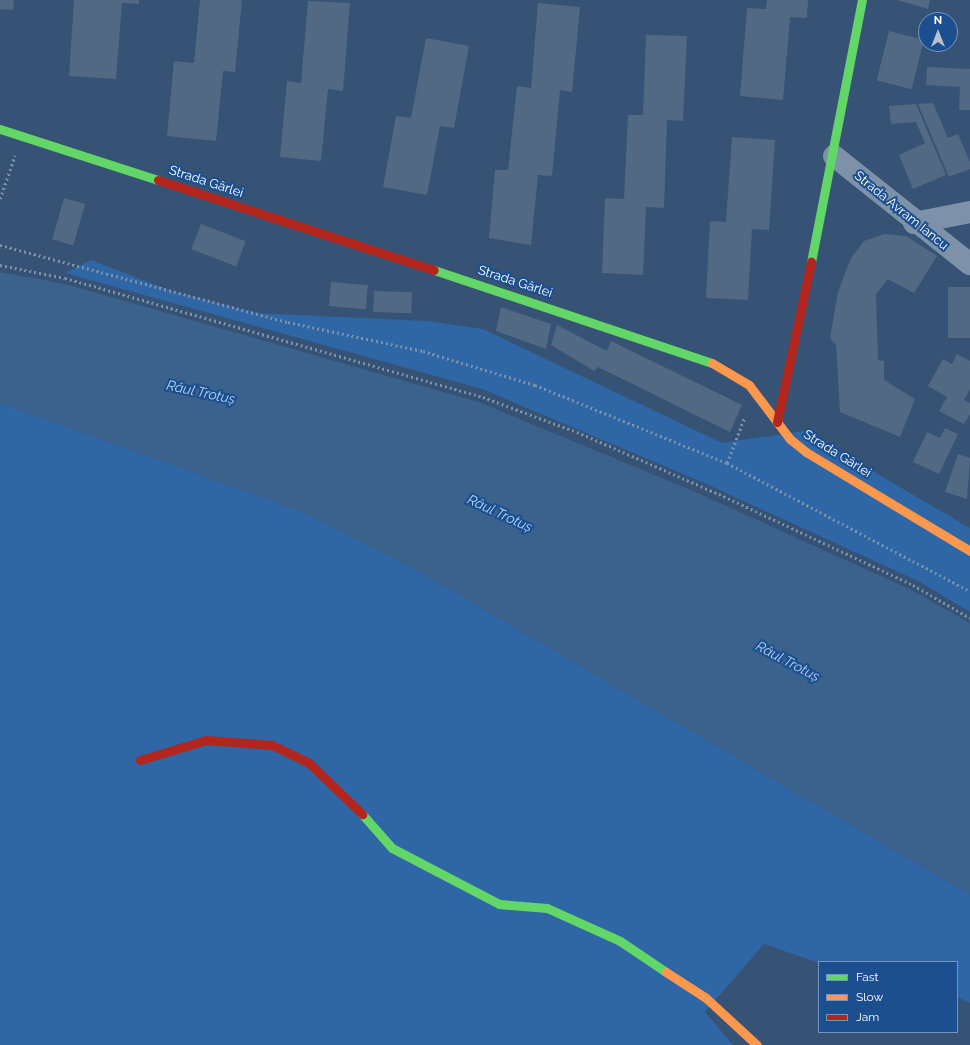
<!DOCTYPE html>
<html>
<head>
<meta charset="utf-8">
<style>
	body { margin:0 }
	#map { position:relative; width:970px; height:1045px; overflow:hidden; background:#365274; font-family:Raleway,sans-serif }
	div>[style] { position:absolute }
	.green>* { inset:0; background:#2f66a5 }
	.water>* { inset:0; background:#3b618d }
	.pier>* { inset:0; background:#365274 }
	.building>* { inset:0; background:#526984; transform-origin:0 0 }
	.path>* { height:2.5px; margin-top:-1.25px; transform-origin:0; background:repeating-linear-gradient(90deg,#7d92a8 0 2px,transparent 0 5px) }
	.street>* { height:22px; margin:-11px; padding:0 11px; transform-origin:11px; border-radius:11px; background:#7d92a8 }
	.fast>* { height:9px; margin:-4.5px; padding:0 4.5px; transform-origin:4.5px; border-radius:4.5px; background:#63d668 }
	.slow>* { height:9px; margin:-4.5px; padding:0 4.5px; transform-origin:4.5px; border-radius:4.5px; background:#ff974d }
	.jam>* { height:9px; margin:-4.5px; padding:0 4.5px; transform-origin:4.5px; border-radius:4.5px; background:#b3261e }
	span { translate:-50% -50%; white-space:nowrap; text-align:center; line-height:1.15; -webkit-text-stroke:4px #1b4f8f; paint-order:stroke }
	.street-label { font-size:13px; color:#fff }
	.water-label { font-size:14px; color:#b5d3f5; font-style:italic }
	.legend { position:absolute; left:818px; top:961px; width:140px; height:72px; box-sizing:border-box; background:#1b4f8f; border:1px solid #7695bc; margin:0; padding:5px 7px; list-style:none; font-size:12px; color:#fff }
	.legend li { display:flex; align-items:center; gap:8px; height:20px }
	.legend b { width:20px; border:1px solid #7695bc }
	.north { position:absolute; left:918px; top:12px; width:40px; height:40px; box-sizing:border-box; background:#1b4f8f; border:1px solid #7695bc; border-radius:50%; rotate:0deg; font-size:11px; font-weight:700; line-height:16px; text-align:center; color:#fff }
	.north::after { content:''; display:block; margin:auto; width:14px; height:18px; background:#b9c2ce; clip-path:polygon(50% 0,100% 100%,50% 72%,0 100%) }
</style>
</head>
<body>
<div id="map">
	<div class="green">
		<div style="clip-path:polygon(91px 260px,169px 290px,257px 313px,427px 321px,483px 329px,722px 443px,804px 431px,970px 528px,970px 612px,918px 581px,702px 482px,482px 389px,65px 273px)"></div>
		<div style="clip-path:polygon(0 403px,303px 512px,425px 575px,970px 895px,970px 1003px,957px 997px,957px 962px,819px 963px,764px 944px,705px 1012px,733px 1045px,0 1045px)"></div>
	</div>
	<div class="water">
		<div style="clip-path:polygon(0 272px,66px 284px,479px 402px,696px 492px,912px 590px,970px 623px,970px 895px,425px 575px,303px 512px,0 403px)"></div>
	</div>
	<div class="pier">
		<div style="clip-path:polygon(0 270px,67px 283px,480px 400px,697px 490px,913px 588px,970px 623px,912px 590px,696px 492px,479px 402px,66px 284px)"></div>
	</div>
	<div class="building">
		<div style="clip-path:polygon(0 0,14px 0,13px 10px,0 9px)"></div>
		<div style="clip-path:polygon(74px 0,139px 0,139px 4px,122px 3px,116px 79px,69px 76px)"></div>
		<div style="clip-path:polygon(200px 0,242px 0,235px 72px,223px 71px,216px 141px,167px 136px,174px 61px,194px 63px)"></div>
		<div style="clip-path:polygon(767px 0,808px 0,807px 18px,790px 17px,783px 100px,740px 96px,747px 8px,766px 9px)"></div>
		<div style="clip-path:polygon(897px 0,930px 0,928px 9px)"></div>
		<div style="clip-path:polygon(308px 1px,350px 3px,343px 91px,328px 89px,321px 161px,280px 157px,287px 81px,301px 83px)"></div>
		<div style="clip-path:polygon(538px 3px,580px 7px,572px 92px,560px 90px,552px 176px,538px 175px,531px 245px,489px 238px,495px 170px,508px 170px,517px 86px,531px 88px)"></div>
		<div style="left:889px;top:31px;width:36px;height:51px;rotate:14deg"></div>
		<div style="clip-path:polygon(646px 35px,687px 36px,683px 121px,667px 120px,664px 208px,646px 207px,643px 275px,602px 273px,605px 198px,624px 199px,628px 115px,643px 115px)"></div>
		<div style="clip-path:polygon(426px 38px,469px 46px,454px 128px,440px 126px,427px 195px,383px 187px,396px 116px,411px 118px)"></div>
		<div style="clip-path:polygon(927px 67px,970px 69px,970px 110px,959px 110px,960px 87px,926px 85px)"></div>
		<div style="clip-path:polygon(933px 103px,948px 138px,958px 134px,970px 162px,970px 169px,949px 177px,918px 104px)"></div>
		<div style="clip-path:polygon(916px 104px,946px 175px,913px 189px,899px 155px,925px 143px,916px 122px,891px 124px,889px 106px)"></div>
		<div style="clip-path:polygon(732px 137px,775px 140px,769px 230px,752px 229px,748px 300px,706px 298px,710px 221px,726px 222px)"></div>
		<div style="left:64px;top:198px;width:22px;height:43px;rotate:16deg"></div>
		<div style="left:201px;top:224px;width:48px;height:27px;rotate:21deg"></div>
		<div style="clip-path:polygon(884px 234px,906px 236px,937px 256px,914px 293px,888px 279px,876px 294px,878px 360px,884px 361px,884px 380px,915px 399px,900px 437px,840px 412px,836px 345px,830px 338px,838px 292px,851px 258px,864px 241px)"></div>
		<div style="left:331px;top:282px;width:37px;height:24px;rotate:5deg"></div>
		<div style="left:948px;top:287px;width:22px;height:51px"></div>
		<div style="left:374px;top:291px;width:38px;height:21px;rotate:2deg"></div>
		<div style="clip-path:polygon(501px 307px,551px 324px,546px 349px,496px 331px)"></div>
		<div style="clip-path:polygon(557px 325px,607px 351px,611px 341px,742px 405px,730px 432px,598px 367px,594px 371px,551px 345px)"></div>
		<div style="clip-path:polygon(957px 354px,970px 361px,970px 389px,964px 400px,970px 403px,970px 414px,964px 424px,939px 411px,947px 397px,928px 386px,943px 359px,952px 364px)"></div>
		<div style="clip-path:polygon(945px 428px,958px 434px,939px 474px,913px 462px,927px 432px,940px 438px)"></div>
		<div style="clip-path:polygon(958px 454px,970px 458px,967px 499px,945px 492px)"></div>
	</div>
	<div class="path">
		<div style="left:0;top:199px;width:46px;rotate:-71.2deg"></div>
		<div style="left:0;top:245px;width:298px;rotate:15deg"></div>
		<div style="left:288px;top:322px;width:138px;rotate:12.1deg"></div>
		<div style="left:423px;top:351px;width:117px;rotate:16.9deg"></div>
		<div style="left:535px;top:385px;width:207px;rotate:22.1deg"></div>
		<div style="left:727px;top:463px;width:275px;rotate:27.8deg"></div>
		<div style="left:0;top:265px;width:66px;rotate:11.3deg"></div>
		<div style="left:65px;top:278px;width:435px;rotate:15.9deg"></div>
		<div style="left:483px;top:397px;width:100px;rotate:20.4deg"></div>
		<div style="left:577px;top:432px;width:155px;rotate:23.6deg"></div>
		<div style="left:719px;top:494px;width:214px;rotate:25.1deg"></div>
		<div style="left:913px;top:585px;width:66px;rotate:30.1deg"></div>
		<div style="left:727px;top:463px;width:50px;rotate:-69deg"></div>
	</div>
	<div class="street">
		<div style="left:834px;top:156px;width:174px;rotate:38.5deg"></div>
		<div style="left:914px;top:223px;width:57px;rotate:-11.1deg"></div>
	</div>
	<div class="fast">
		<div style="left:0;top:129px;width:166px;rotate:17.9deg"></div>
		<div style="left:811px;top:262px;width:267px;rotate:-79deg"></div>
		<div style="left:434px;top:270px;width:293px;rotate:18.5deg"></div>
		<div style="left:362px;top:814px;width:45px;rotate:48.6deg"></div>
		<div style="left:392px;top:848px;width:121px;rotate:27.6deg"></div>
		<div style="left:499px;top:904px;width:48px;rotate:4.8deg"></div>
		<div style="left:547px;top:908px;width:80px;rotate:24.3deg"></div>
		<div style="left:620px;top:941px;width:55px;rotate:34deg"></div>
	</div>
	<div class="slow">
		<div style="left:712px;top:363px;width:43px;rotate:30.7deg"></div>
		<div style="left:749px;top:385px;width:68px;rotate:52.8deg"></div>
		<div style="left:790px;top:439px;width:21px;rotate:39deg"></div>
		<div style="left:806px;top:452px;width:192px;rotate:31.1deg"></div>
		<div style="left:666px;top:972px;width:48px;rotate:33deg"></div>
		<div style="left:706px;top:998px;width:69px;rotate:42.7deg"></div>
	</div>
	<div class="jam">
		<div style="left:158px;top:180px;width:290px;rotate:18.1deg"></div>
		<div style="left:777px;top:422px;width:164px;rotate:-78deg"></div>
		<div style="left:140px;top:760px;width:69px;rotate:-16.9deg"></div>
		<div style="left:206px;top:740px;width:66px;rotate:4.3deg"></div>
		<div style="left:272px;top:745px;width:41px;rotate:25.9deg"></div>
		<div style="left:309px;top:763px;width:74px;rotate:43.9deg"></div>
	</div>
	<div class="street-label">
		<span style="left:206px;top:182px;rotate:18deg">Strada Gârlei</span>
		<span style="left:901px;top:211px;rotate:39deg">Strada Avram Iancu</span>
		<span style="left:515px;top:282px;rotate:18deg">Strada Gârlei</span>
		<span style="left:837px;top:454px;rotate:32deg">Strada Gârlei</span>
	</div>
	<div class="water-label">
		<span style="left:201px;top:392px;rotate:12deg">Râul Trotuș</span>
		<span style="left:500px;top:513px;rotate:25deg">Râul Trotuș</span>
		<span style="left:788px;top:661px;rotate:28deg">Râul Trotuș</span>
	</div>
	<ul class="legend">
	<li><b style="height:5px;background:#63d668"></b>Fast</li>
	<li><b style="height:5px;background:#ff974d"></b>Slow</li>
	<li><b style="height:5px;background:#b3261e"></b>Jam</li>
	</ul>
	<div class="north">N</div>
</div>
</body>
</html>
